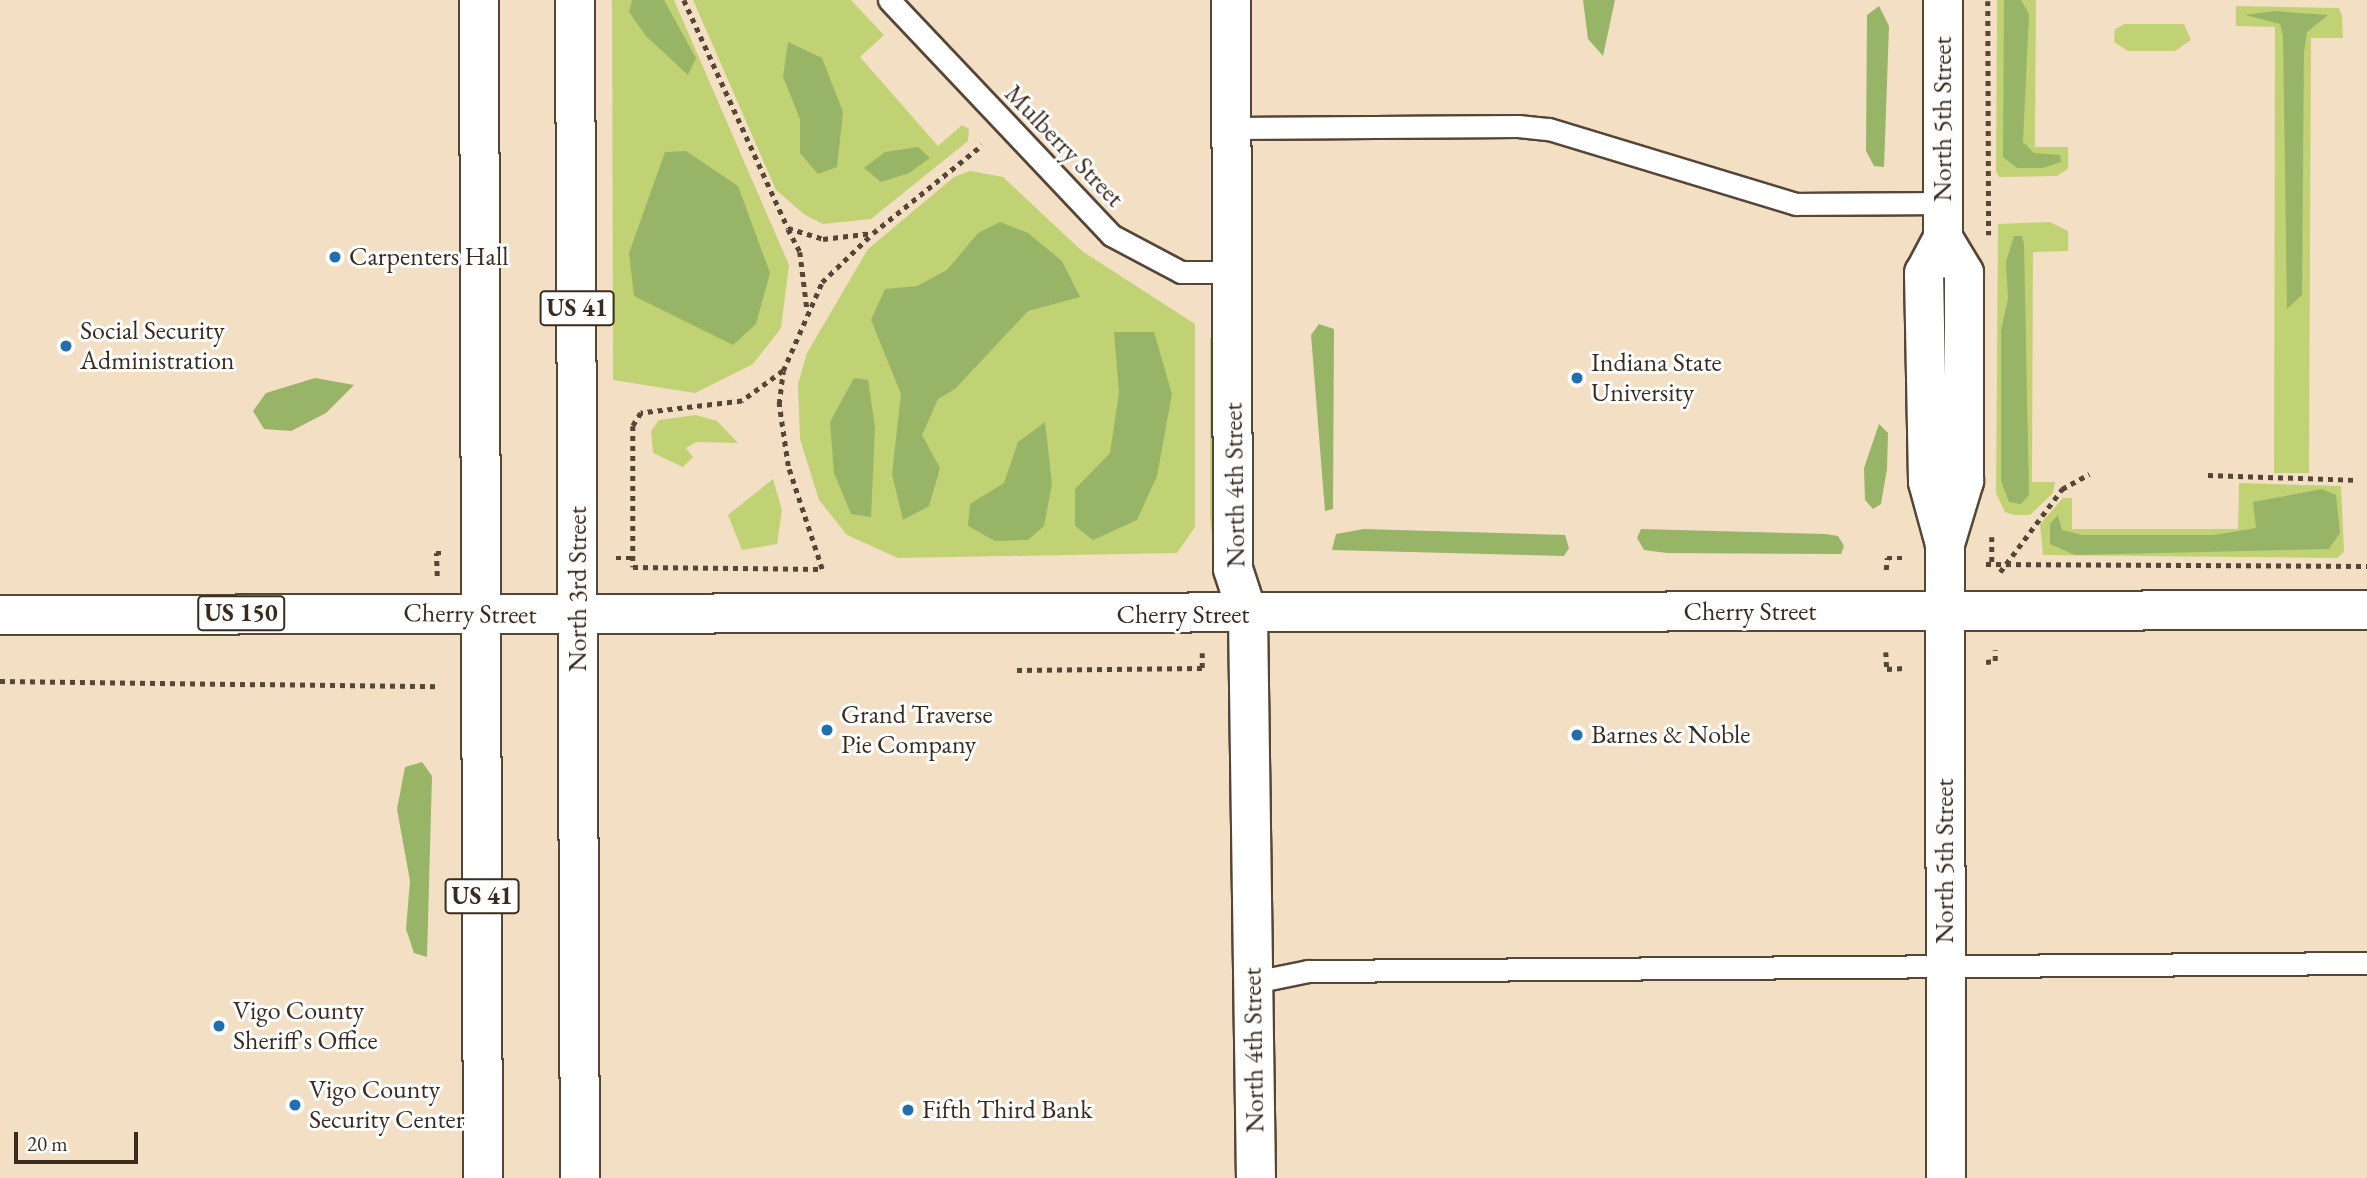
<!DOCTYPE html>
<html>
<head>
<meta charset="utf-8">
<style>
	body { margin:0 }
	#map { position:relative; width:2367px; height:1178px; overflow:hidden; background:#f3e0c4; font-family:"EB Garamond",serif }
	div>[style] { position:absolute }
	.green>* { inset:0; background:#c1d275 }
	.forest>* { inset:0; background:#98b466 }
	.path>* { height:4.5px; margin-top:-2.25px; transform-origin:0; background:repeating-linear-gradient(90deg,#574537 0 5px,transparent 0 10px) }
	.roads { filter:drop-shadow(2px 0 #574537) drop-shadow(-2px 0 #574537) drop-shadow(0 2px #574537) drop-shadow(0 -2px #574537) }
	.service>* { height:21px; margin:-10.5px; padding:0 10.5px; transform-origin:10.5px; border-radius:10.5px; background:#fff }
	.minor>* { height:38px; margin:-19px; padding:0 19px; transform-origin:19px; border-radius:19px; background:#fff }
	.primary>* { height:38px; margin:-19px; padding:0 19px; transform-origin:19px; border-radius:19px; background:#fff }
	.trunk>* { height:38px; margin:-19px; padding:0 19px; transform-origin:19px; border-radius:19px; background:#fff }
	.dots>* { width:19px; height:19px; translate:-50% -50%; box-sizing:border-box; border:4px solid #fff; border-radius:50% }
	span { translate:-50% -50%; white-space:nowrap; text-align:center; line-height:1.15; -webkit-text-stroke:6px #fff; paint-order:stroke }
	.shield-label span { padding:2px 5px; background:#fff; border:2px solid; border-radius:5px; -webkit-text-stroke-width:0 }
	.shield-label { font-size:24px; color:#3b2a1e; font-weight:700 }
	.street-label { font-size:26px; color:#3b2a1e }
	.poi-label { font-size:26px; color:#3b2a1e }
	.left { translate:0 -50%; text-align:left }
	.scale { position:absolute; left:14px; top:1132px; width:124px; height:32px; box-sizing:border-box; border:4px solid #3b2a1e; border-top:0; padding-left:9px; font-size:21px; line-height:24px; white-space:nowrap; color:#3b2a1e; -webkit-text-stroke:5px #fff; paint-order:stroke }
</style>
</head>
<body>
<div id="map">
	<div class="green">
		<div style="clip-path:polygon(612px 0,674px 0,789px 265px,781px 328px,753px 364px,695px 393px,613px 380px)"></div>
		<div style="clip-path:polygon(693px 0,851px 0,884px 35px,860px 57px,938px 146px,962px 125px,969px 129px,968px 141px,871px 219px,823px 224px,805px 215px,776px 190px)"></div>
		<div style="clip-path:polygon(1997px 0,2036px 0,2035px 147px,2068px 147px,2068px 169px,2057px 176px,1999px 177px,1996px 171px)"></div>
		<div style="clip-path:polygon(2236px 6px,2339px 8px,2342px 16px,2343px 38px,2311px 38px,2309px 473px,2274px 473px,2275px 27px,2236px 26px)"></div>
		<div style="clip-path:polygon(2125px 24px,2184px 24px,2191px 40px,2175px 51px,2128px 51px,2114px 42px,2115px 29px)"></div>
		<div style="clip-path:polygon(970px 171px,1003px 177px,1082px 251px,1195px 324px,1195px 527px,1177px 553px,898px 558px,847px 535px,819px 500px,800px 439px,798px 384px,807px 353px,868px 249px,954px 177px)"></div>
		<div style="clip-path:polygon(2050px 222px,2068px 231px,2068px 251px,2033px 252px,2032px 482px,2055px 482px,2053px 493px,2030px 515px,2014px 515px,2005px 512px,1996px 493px,1998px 224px)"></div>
		<div style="clip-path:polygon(1210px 337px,1219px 349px,1215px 568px,1210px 517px)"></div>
		<div style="clip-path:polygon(696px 415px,717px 421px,738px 443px,696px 442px,686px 448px,693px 457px,683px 467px,653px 453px,651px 431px,659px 420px)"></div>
		<div style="clip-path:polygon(773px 479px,782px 510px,777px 544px,742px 550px,728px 515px)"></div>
		<div style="clip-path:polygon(2239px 483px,2341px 486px,2344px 552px,2337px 558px,2043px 555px,2040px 524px,2063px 498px,2072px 498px,2072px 529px,2238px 529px)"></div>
	</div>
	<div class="forest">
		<div style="clip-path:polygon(632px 0,664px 0,696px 58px,688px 75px,646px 36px,629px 12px)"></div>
		<div style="clip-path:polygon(1583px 0,1615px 0,1603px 56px,1588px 39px)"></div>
		<div style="clip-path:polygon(2004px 0,2021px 0,2029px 14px,2023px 142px,2034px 153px,2060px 155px,2061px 162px,2043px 168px,2017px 168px,2003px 157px)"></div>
		<div style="clip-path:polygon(1879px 6px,1889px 26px,1884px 167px,1874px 166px,1866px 151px,1867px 15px)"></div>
		<div style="clip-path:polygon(2274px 11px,2328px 15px,2307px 32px,2304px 52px,2302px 295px,2287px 309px,2283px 36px,2280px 24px,2245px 15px)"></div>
		<div style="clip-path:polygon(788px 42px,822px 58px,843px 112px,837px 167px,818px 174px,800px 153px,800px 119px,783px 77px)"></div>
		<div style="clip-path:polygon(918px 147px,930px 158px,909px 173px,881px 182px,864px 168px,885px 152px)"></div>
		<div style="clip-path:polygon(686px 151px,738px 186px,770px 273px,756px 324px,733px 345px,634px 296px,629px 253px,665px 152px)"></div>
		<div style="clip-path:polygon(1000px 222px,1028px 233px,1062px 261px,1080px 297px,1028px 311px,955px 389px,938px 399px,922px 435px,940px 468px,929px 506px,903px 520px,892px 474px,901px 394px,871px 320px,885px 289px,917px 286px,947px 270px,978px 233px)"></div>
		<div style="clip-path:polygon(2014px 236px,2022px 236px,2024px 244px,2029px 495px,2021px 504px,2009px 502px,2001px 481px,2001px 330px,2008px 299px,2006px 262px)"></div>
		<div style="clip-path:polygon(1319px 324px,1334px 329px,1333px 509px,1325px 511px,1311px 335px)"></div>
		<div style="clip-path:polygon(1114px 332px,1154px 332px,1172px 394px,1157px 476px,1137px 520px,1093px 540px,1075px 526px,1075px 489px,1110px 453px,1119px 393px)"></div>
		<div style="clip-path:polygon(315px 378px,354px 385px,326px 413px,291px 431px,264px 429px,253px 411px,266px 393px)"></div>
		<div style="clip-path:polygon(854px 378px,868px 380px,875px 427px,871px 517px,851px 514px,834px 473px,830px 422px)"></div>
		<div style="clip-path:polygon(1045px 422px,1052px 484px,1044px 526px,1028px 540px,995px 541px,968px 526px,970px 504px,1004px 483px,1018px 442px)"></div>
		<div style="clip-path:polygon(1879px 424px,1888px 433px,1887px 469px,1881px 504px,1873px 509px,1865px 500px,1864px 468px)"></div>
		<div style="clip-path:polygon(2322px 489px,2336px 495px,2340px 533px,2329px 549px,2075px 555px,2050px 544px,2050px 524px,2058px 515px,2062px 530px,2082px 535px,2214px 535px,2256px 528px,2253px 502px)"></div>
		<div style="clip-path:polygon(1364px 529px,1565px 535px,1569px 548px,1564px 556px,1332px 550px,1336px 534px)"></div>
		<div style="clip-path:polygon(1641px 529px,1825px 534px,1838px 536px,1844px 546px,1841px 554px,1667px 553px,1644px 550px,1637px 538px)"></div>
		<div style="clip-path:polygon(422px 762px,432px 776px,427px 957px,414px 953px,406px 929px,410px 881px,397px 809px,405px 767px)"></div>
	</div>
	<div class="path">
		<div style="left:684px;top:0;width:251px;rotate:65.5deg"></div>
		<div style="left:788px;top:228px;width:37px;rotate:17deg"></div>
		<div style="left:823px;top:239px;width:50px;rotate:-6.8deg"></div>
		<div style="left:873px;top:233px;width:140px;rotate:-38.9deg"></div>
		<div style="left:1988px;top:1px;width:234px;rotate:89.8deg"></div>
		<div style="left:788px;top:229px;width:26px;rotate:62deg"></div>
		<div style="left:800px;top:252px;width:56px;rotate:82.9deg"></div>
		<div style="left:783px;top:371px;width:51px;rotate:143.8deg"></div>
		<div style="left:742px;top:401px;width:102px;rotate:173.2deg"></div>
		<div style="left:641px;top:413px;width:15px;rotate:122deg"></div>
		<div style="left:633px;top:426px;width:141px;rotate:90deg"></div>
		<div style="left:633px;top:567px;width:187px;rotate:0.6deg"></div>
		<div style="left:2208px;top:475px;width:147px;rotate:1.9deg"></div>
		<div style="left:1992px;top:537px;width:27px;rotate:90deg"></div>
		<div style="left:616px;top:558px;width:17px"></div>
		<div style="left:1986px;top:564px;width:381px;rotate:0.3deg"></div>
		<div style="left:822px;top:569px;width:108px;rotate:-108.3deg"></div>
		<div style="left:788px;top:466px;width:63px;rotate:-98.3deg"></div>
		<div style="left:779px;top:404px;width:33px;rotate:-83deg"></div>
		<div style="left:783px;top:371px;width:97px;rotate:-66.3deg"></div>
		<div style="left:822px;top:282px;width:68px;rotate:-43.8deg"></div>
		<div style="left:1886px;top:570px;width:12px;rotate:-85deg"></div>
		<div style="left:1887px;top:558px;width:17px"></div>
		<div style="left:2000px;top:572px;width:104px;rotate:-53.2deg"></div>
		<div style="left:2062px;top:489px;width:31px;rotate:-29deg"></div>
		<div style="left:437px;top:576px;width:23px;rotate:-92deg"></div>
		<div style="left:436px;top:553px;width:7px"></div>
		<div style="left:1886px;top:652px;width:17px;rotate:87deg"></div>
		<div style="left:1887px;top:669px;width:17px;rotate:-3deg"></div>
		<div style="left:1986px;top:662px;width:9px;rotate:-6deg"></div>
		<div style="left:1995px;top:661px;width:11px;rotate:-90deg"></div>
		<div style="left:1017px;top:670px;width:185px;rotate:-0.6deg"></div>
		<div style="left:1202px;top:668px;width:15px;rotate:-90deg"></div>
		<div style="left:0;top:681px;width:438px;rotate:0.7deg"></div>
	</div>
	<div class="roads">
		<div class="service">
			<div style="left:889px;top:0;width:323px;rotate:46.6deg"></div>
			<div style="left:1111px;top:235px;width:79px;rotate:27.9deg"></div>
			<div style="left:1181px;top:272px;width:51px"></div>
			<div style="left:1231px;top:128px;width:287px;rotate:-0.4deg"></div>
			<div style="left:1518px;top:126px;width:31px;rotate:6deg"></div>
			<div style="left:1549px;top:129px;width:258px;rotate:16.9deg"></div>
			<div style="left:1796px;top:204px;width:147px;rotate:-0.4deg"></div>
			<div style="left:1254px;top:982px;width:55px;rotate:-11.5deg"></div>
			<div style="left:1308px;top:971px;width:1059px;rotate:-0.43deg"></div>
		</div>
		<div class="minor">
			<div style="left:1231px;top:0;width:569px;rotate:89.8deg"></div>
			<div style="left:1233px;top:569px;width:48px;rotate:71.9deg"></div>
			<div style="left:1248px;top:615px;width:563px;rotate:89.19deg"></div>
			<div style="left:1943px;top:0;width:238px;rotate:90deg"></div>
			<div style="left:1943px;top:238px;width:40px;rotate:118deg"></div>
			<div style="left:1924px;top:273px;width:209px;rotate:88.9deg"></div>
			<div style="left:1928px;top:482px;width:64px;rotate:74.7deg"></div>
			<div style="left:1945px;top:544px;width:634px;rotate:89.91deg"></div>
			<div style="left:1943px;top:238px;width:41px;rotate:59deg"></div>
			<div style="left:1964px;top:273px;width:208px;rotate:90deg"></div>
			<div style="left:1964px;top:481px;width:66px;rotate:106.8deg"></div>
		</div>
		<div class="primary">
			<div style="left:0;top:615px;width:2367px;rotate:-0.12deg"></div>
		</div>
		<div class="trunk">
			<div style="left:479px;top:0;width:1178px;rotate:89.81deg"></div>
			<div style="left:575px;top:0;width:1178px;rotate:89.76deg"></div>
		</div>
	</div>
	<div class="dots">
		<div style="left:335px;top:257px;background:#1f6fb2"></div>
		<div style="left:66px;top:346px;background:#1f6fb2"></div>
		<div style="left:1577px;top:378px;background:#1f6fb2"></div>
		<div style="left:827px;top:730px;background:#1f6fb2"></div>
		<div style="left:1577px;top:735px;background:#1f6fb2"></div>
		<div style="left:219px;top:1026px;background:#1f6fb2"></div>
		<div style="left:295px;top:1105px;background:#1f6fb2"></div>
		<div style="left:908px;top:1110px;background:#1f6fb2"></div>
	</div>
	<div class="shield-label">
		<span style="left:577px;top:308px">US 41</span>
		<span style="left:241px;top:613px">US 150</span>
		<span style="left:482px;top:896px">US 41</span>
	</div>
	<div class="street-label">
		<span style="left:1943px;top:119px;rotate:-90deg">North 5th Street</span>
		<span style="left:1064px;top:146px;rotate:46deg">Mulberry Street</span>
		<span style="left:1235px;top:485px;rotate:-91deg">North 4th Street</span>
		<span style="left:578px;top:589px;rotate:-90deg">North 3rd Street</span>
		<span style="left:1750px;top:612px">Cherry Street</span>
		<span style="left:470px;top:614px;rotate:1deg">Cherry Street</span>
		<span style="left:1183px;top:615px">Cherry Street</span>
		<span style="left:1945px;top:861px;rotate:-90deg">North 5th Street</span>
		<span style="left:1254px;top:1050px;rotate:-91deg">North 4th Street</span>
	</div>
	<div class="poi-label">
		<span class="left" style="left:349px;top:257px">Carpenters Hall</span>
		<span class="left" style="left:80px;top:346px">Social Security<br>Administration</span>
		<span class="left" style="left:1591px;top:378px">Indiana State<br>University</span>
		<span class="left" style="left:841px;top:730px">Grand Traverse<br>Pie Company</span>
		<span class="left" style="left:1591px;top:735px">Barnes &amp; Noble</span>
		<span class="left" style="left:233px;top:1026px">Vigo County<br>Sheriff's Office</span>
		<span class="left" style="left:309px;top:1105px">Vigo County<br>Security Center</span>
		<span class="left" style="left:922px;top:1110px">Fifth Third Bank</span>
	</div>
	<div class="scale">20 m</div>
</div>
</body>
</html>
